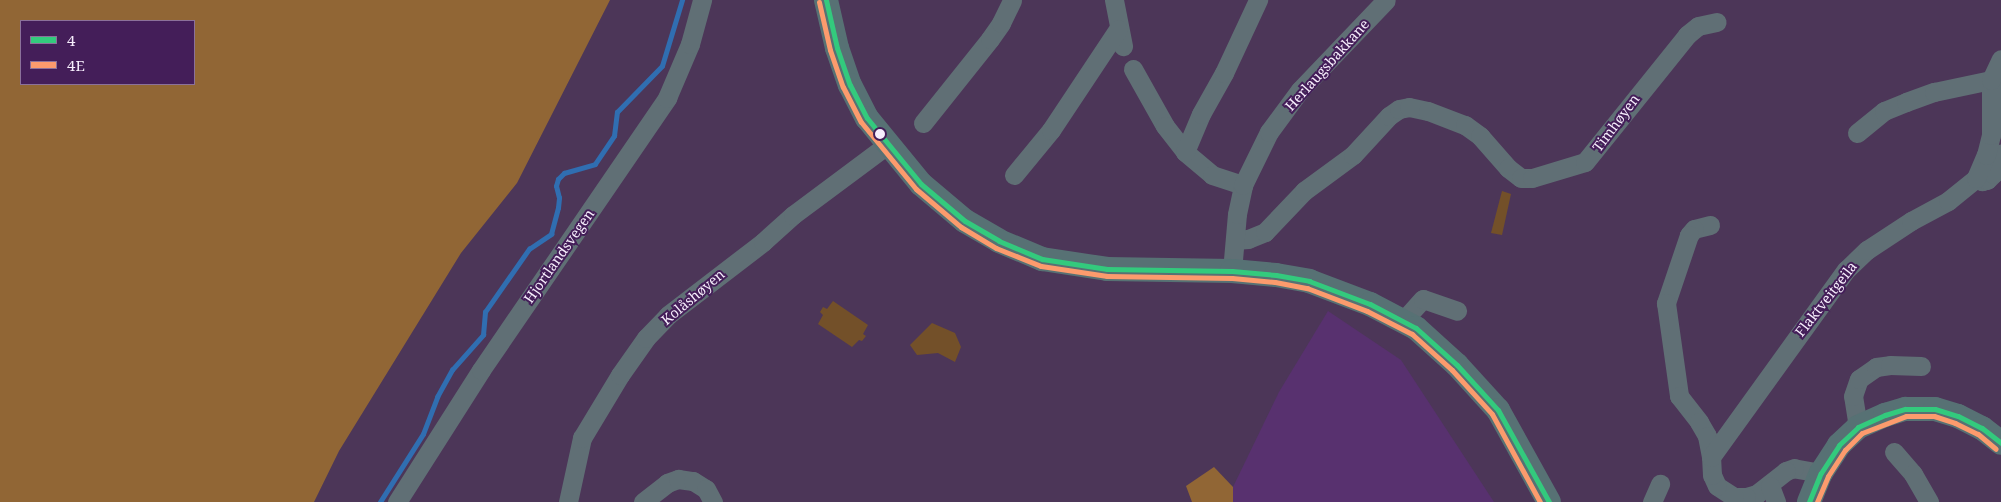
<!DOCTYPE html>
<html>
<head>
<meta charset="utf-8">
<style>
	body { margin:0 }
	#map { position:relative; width:2001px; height:502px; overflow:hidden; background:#4c3658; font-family:"Noto Serif",serif }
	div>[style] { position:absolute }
	.built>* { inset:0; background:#58316f }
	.green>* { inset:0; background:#735029 }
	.forest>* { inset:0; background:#916635 }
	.stream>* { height:4.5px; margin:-2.25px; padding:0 2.25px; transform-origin:2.25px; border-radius:2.25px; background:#306eb1 }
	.minor>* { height:19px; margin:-9.5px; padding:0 9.5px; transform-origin:9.5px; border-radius:9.5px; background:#606f75 }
	.major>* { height:24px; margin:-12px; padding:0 12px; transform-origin:12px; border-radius:12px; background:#577174 }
	.bus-1>* { height:5px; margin:-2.5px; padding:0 2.5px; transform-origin:2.5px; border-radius:2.5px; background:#33ca7d }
	.bus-2>* { height:5px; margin:-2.5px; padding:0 2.5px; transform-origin:2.5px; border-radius:2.5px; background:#fc9b6d }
	.dots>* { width:14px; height:14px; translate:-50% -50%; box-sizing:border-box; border:2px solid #441e59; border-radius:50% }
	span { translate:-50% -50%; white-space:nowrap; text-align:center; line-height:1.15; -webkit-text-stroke:4px #441e59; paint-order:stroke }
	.street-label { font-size:14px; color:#f6eefc }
	.legend { position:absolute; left:20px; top:20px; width:175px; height:65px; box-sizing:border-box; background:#441e59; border:1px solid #8b719a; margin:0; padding:6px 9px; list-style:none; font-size:15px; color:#f6eefc }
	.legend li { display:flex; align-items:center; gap:10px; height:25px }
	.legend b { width:25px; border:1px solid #8b719a }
</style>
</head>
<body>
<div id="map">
	<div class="built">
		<div style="clip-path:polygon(1328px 311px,1401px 360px,1494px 502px,1233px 502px,1233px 487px,1279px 392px)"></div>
	</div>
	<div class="green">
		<div style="clip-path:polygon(1502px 191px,1511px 194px,1502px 235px,1491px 233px)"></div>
		<div style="clip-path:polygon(833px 301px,868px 325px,863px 334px,866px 336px,862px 341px,859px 340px,852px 347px,818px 324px,823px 315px,820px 312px,823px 307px,827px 309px)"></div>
		<div style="clip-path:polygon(932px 323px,955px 333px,961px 347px,955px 362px,938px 353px,917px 355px,910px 345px)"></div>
	</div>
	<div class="forest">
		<div style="clip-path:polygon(evenodd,0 0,610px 0,517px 183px,461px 253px,339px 451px,314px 502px,0 502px,0 0,194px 21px,194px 84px,21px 84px,21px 21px,194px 21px)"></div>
		<div style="clip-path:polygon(1214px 467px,1233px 487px,1233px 502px,1192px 502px,1186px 486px)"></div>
	</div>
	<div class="stream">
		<div style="left:380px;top:502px;width:80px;rotate:-57.7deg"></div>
		<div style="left:423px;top:434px;width:40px;rotate:-69deg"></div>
		<div style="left:437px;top:397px;width:31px;rotate:-61deg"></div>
		<div style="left:452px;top:370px;width:47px;rotate:-48.5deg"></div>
		<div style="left:483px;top:335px;width:23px;rotate:-85deg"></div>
		<div style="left:485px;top:312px;width:77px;rotate:-55.1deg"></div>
		<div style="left:529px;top:249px;width:27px;rotate:-34deg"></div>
		<div style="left:551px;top:234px;width:27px;rotate:-75deg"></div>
		<div style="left:558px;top:208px;width:10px;rotate:-84deg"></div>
		<div style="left:559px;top:198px;width:12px;rotate:-104deg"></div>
		<div style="left:556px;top:186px;width:7px;rotate:-74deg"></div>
		<div style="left:558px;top:179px;width:8px;rotate:-45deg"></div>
		<div style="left:564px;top:173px;width:32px;rotate:-16deg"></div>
		<div style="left:595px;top:164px;width:34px;rotate:-56deg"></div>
		<div style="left:614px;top:136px;width:24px;rotate:-83deg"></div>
		<div style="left:617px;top:112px;width:64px;rotate:-45.6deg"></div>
		<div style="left:662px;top:66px;width:69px;rotate:-73.1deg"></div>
	</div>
	<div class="minor">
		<div style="left:1114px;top:0;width:47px;rotate:78.9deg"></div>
		<div style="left:1133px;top:69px;width:65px;rotate:60.7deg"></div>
		<div style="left:1165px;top:126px;width:33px;rotate:52deg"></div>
		<div style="left:1185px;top:152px;width:35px;rotate:40deg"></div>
		<div style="left:1212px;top:175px;width:33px;rotate:18deg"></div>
		<div style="left:923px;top:123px;width:107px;rotate:-51.4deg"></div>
		<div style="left:990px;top:39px;width:19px;rotate:-55deg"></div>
		<div style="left:1001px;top:23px;width:25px;rotate:-64deg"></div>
		<div style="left:1857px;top:133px;width:35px;rotate:-39deg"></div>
		<div style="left:1884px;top:111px;width:24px;rotate:-22deg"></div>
		<div style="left:1906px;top:102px;width:30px;rotate:-20deg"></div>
		<div style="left:1934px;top:92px;width:58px;rotate:-11.9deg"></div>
		<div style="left:1185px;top:152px;width:41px;rotate:-67.2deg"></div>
		<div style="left:1201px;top:114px;width:47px;rotate:-60.7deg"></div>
		<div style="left:1224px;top:73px;width:81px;rotate:-65deg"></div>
		<div style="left:1014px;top:175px;width:58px;rotate:-50.6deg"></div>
		<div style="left:1051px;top:130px;width:121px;rotate:-56.4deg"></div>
		<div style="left:1976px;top:178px;width:7px;rotate:27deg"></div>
		<div style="left:1982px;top:181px;width:5px;rotate:-11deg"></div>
		<div style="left:1987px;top:180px;width:8px;rotate:-45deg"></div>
		<div style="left:1993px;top:174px;width:22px;rotate:-68deg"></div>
		<div style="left:1710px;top:225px;width:16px;rotate:166deg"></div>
		<div style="left:1694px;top:229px;width:8px;rotate:130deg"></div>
		<div style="left:1689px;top:235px;width:72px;rotate:108.7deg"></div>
		<div style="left:1666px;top:303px;width:94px;rotate:82deg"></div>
		<div style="left:1679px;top:396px;width:33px;rotate:52deg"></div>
		<div style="left:1699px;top:422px;width:16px;rotate:60deg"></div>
		<div style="left:1707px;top:436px;width:21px;rotate:79deg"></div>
		<div style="left:1235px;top:240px;width:13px;rotate:-4deg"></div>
		<div style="left:1248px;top:239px;width:18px;rotate:-22deg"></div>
		<div style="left:1265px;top:232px;width:57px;rotate:-46.4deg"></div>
		<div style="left:1304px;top:191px;width:61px;rotate:-36.3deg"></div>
		<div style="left:1353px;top:155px;width:53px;rotate:-47.3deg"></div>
		<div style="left:1389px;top:116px;width:12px;rotate:-35deg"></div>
		<div style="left:1399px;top:109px;width:10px;rotate:-11deg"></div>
		<div style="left:1409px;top:107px;width:19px;rotate:12deg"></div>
		<div style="left:1428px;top:111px;width:40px;rotate:21deg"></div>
		<div style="left:1465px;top:125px;width:19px;rotate:36deg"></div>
		<div style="left:1480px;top:136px;width:43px;rotate:48.8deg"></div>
		<div style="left:1508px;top:168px;width:16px;rotate:38deg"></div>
		<div style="left:1521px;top:178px;width:11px"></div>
		<div style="left:1532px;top:178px;width:55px;rotate:-16.8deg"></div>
		<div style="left:1585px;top:162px;width:163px;rotate:-51.2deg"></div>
		<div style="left:1687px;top:35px;width:14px;rotate:-39deg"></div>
		<div style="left:1698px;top:26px;width:19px;rotate:-12deg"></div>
		<div style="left:1232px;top:271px;width:57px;rotate:-85deg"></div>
		<div style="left:1237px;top:214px;width:30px;rotate:-78deg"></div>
		<div style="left:1243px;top:185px;width:59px;rotate:-63.9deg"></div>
		<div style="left:1269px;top:132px;width:52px;rotate:-53.6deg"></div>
		<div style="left:1300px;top:90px;width:124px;rotate:-46.3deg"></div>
		<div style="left:1402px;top:322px;width:31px;rotate:-48deg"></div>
		<div style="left:1423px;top:299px;width:36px;rotate:19deg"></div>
		<div style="left:1858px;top:427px;width:31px;rotate:-99deg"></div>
		<div style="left:1853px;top:396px;width:18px;rotate:-71deg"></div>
		<div style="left:1859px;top:379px;width:21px;rotate:-35deg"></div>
		<div style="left:1876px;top:367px;width:14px;rotate:-8deg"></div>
		<div style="left:1890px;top:365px;width:31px;rotate:2deg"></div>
		<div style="left:1894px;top:452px;width:29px;rotate:49deg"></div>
		<div style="left:1913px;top:474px;width:32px;rotate:60deg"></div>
		<div style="left:1821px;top:473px;width:27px;rotate:-170deg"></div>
		<div style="left:1794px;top:468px;width:9px;rotate:159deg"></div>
		<div style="left:1786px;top:471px;width:37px;rotate:142deg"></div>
		<div style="left:1757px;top:494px;width:11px;rotate:165deg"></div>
		<div style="left:1746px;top:497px;width:12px;rotate:180deg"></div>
		<div style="left:1734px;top:497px;width:20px;rotate:-147deg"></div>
		<div style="left:1717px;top:486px;width:12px;rotate:-114deg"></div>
		<div style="left:1712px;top:475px;width:18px;rotate:-93deg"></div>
		<div style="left:1711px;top:457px;width:231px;rotate:-54.2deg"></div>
		<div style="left:1846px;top:270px;width:29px;rotate:-44deg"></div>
		<div style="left:1867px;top:250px;width:53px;rotate:-33.4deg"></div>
		<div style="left:1911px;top:221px;width:42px;rotate:-28.4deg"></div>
		<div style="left:1948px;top:201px;width:36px;rotate:-39deg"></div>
		<div style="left:1976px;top:178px;width:25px;rotate:-67deg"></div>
		<div style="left:1986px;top:155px;width:21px;rotate:-76deg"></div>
		<div style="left:1991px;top:135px;width:55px;rotate:-90deg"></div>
		<div style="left:1991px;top:80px;width:23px;rotate:-65deg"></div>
		<div style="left:1770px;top:486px;width:17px;rotate:69deg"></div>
		<div style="left:397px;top:502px;width:156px;rotate:-57.5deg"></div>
		<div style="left:481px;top:370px;width:330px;rotate:-55.6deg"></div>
		<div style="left:667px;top:98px;width:59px;rotate:-66.9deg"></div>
		<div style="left:690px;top:44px;width:46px;rotate:-74.7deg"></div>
		<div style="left:568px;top:502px;width:66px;rotate:-77.7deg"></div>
		<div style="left:582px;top:438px;width:74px;rotate:-58.9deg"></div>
		<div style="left:620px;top:375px;width:45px;rotate:-54.9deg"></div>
		<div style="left:646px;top:338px;width:32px;rotate:-46deg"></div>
		<div style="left:668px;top:315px;width:120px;rotate:-37.5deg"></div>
		<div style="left:763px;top:242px;width:40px;rotate:-42deg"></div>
		<div style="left:793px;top:215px;width:117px;rotate:-36.7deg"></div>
		<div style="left:643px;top:502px;width:31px;rotate:-38deg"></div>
		<div style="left:667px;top:483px;width:12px;rotate:-20deg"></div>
		<div style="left:678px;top:479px;width:15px;rotate:8deg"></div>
		<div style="left:693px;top:481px;width:15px;rotate:32deg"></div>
		<div style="left:706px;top:489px;width:15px;rotate:62deg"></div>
		<div style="left:1652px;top:502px;width:20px;rotate:-66deg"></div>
	</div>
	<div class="major">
		<div style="left:826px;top:0;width:49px;rotate:77.1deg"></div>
		<div style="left:837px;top:48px;width:39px;rotate:71deg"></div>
		<div style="left:850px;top:85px;width:37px;rotate:63deg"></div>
		<div style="left:867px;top:118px;width:85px;rotate:50.7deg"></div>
		<div style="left:921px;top:184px;width:57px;rotate:40.1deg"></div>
		<div style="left:965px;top:221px;width:39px;rotate:30deg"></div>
		<div style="left:999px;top:241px;width:47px;rotate:22.7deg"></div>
		<div style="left:1042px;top:259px;width:66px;rotate:8.7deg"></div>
		<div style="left:1107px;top:269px;width:125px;rotate:0.9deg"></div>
		<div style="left:1232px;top:271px;width:44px;rotate:5.2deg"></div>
		<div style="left:1276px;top:275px;width:34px;rotate:10deg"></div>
		<div style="left:1309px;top:281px;width:65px;rotate:20.7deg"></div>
		<div style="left:1370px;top:304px;width:52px;rotate:27.6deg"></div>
		<div style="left:1416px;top:328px;width:55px;rotate:42.1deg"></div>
		<div style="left:1457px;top:365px;width:61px;rotate:47.7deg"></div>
		<div style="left:1498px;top:410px;width:105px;rotate:61deg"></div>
		<div style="left:1809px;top:502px;width:31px;rotate:-68deg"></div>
		<div style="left:1821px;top:473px;width:33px;rotate:-57deg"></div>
		<div style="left:1839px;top:445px;width:26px;rotate:-43deg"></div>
		<div style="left:1858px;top:427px;width:30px;rotate:-24deg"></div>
		<div style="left:1885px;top:415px;width:21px;rotate:-17deg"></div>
		<div style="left:1905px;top:409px;width:30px"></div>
		<div style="left:1935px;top:409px;width:24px;rotate:17deg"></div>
		<div style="left:1958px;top:416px;width:27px;rotate:27deg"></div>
		<div style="left:1982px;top:428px;width:24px;rotate:38deg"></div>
	</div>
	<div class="bus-1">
		<div style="left:826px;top:0;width:49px;rotate:77.1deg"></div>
		<div style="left:837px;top:48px;width:39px;rotate:71deg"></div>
		<div style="left:850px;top:85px;width:37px;rotate:63deg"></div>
		<div style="left:867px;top:118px;width:85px;rotate:50.7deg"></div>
		<div style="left:921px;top:184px;width:57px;rotate:40.1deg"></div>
		<div style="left:965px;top:221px;width:39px;rotate:30deg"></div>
		<div style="left:999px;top:241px;width:47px;rotate:22.7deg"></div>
		<div style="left:1042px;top:259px;width:66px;rotate:8.7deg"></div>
		<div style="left:1107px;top:269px;width:125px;rotate:0.9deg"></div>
		<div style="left:1232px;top:271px;width:44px;rotate:5.2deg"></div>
		<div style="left:1276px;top:275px;width:34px;rotate:10deg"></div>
		<div style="left:1309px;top:281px;width:65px;rotate:20.7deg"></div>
		<div style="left:1370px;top:304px;width:52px;rotate:27.6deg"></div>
		<div style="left:1416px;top:328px;width:55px;rotate:42.1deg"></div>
		<div style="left:1457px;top:365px;width:61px;rotate:47.7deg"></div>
		<div style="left:1498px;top:410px;width:105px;rotate:61deg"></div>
		<div style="left:1809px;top:502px;width:31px;rotate:-68deg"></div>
		<div style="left:1821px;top:473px;width:33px;rotate:-57deg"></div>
		<div style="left:1839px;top:445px;width:26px;rotate:-43deg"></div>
		<div style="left:1858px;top:427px;width:30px;rotate:-24deg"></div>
		<div style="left:1885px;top:415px;width:21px;rotate:-17deg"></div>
		<div style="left:1905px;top:409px;width:30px"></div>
		<div style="left:1935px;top:409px;width:24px;rotate:17deg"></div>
		<div style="left:1958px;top:416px;width:27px;rotate:27deg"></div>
		<div style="left:1982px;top:428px;width:24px;rotate:38deg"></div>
	</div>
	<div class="bus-2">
		<div style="left:819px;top:2px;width:49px;rotate:77.1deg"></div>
		<div style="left:830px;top:50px;width:39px;rotate:71deg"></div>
		<div style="left:843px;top:87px;width:39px;rotate:63deg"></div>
		<div style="left:861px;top:122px;width:87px;rotate:50.6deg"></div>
		<div style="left:916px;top:189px;width:59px;rotate:40.2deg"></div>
		<div style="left:961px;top:227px;width:41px;rotate:31deg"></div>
		<div style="left:996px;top:248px;width:48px;rotate:21.8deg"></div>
		<div style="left:1041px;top:266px;width:67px;rotate:8.6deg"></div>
		<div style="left:1107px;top:276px;width:125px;rotate:0.9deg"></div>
		<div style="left:1232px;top:278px;width:43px;rotate:5.3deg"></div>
		<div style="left:1275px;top:282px;width:33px;rotate:11deg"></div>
		<div style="left:1307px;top:288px;width:64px;rotate:21deg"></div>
		<div style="left:1367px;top:311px;width:51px;rotate:27.1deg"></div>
		<div style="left:1412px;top:334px;width:54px;rotate:42deg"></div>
		<div style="left:1452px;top:370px;width:59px;rotate:47.7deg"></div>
		<div style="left:1492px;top:414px;width:100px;rotate:61.4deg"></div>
		<div style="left:1817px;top:502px;width:28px;rotate:-67deg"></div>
		<div style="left:1828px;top:476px;width:31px;rotate:-57deg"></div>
		<div style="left:1845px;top:450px;width:24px;rotate:-45deg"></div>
		<div style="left:1862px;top:433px;width:47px;rotate:-21.1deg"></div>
		<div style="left:1906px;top:416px;width:28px"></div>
		<div style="left:1934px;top:416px;width:22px;rotate:18deg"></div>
		<div style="left:1955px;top:423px;width:25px;rotate:26deg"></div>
		<div style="left:1978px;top:434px;width:23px;rotate:40deg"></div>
	</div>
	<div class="dots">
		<div style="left:880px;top:134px;background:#f6eefc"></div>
	</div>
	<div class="street-label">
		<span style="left:1327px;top:65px;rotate:-48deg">Herlaugsbakkane</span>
		<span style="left:1616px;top:123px;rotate:-53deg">Timhøyen</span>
		<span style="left:559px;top:256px;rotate:-55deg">Hjortlandsvegen</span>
		<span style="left:693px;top:297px;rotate:-40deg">Kolåshøyen</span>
		<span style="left:1826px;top:299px;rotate:-52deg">Flaktveitgeila</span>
	</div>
	<ul class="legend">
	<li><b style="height:6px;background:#33ca7d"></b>4</li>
	<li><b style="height:6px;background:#fc9b6d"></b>4E</li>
	</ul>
</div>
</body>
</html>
